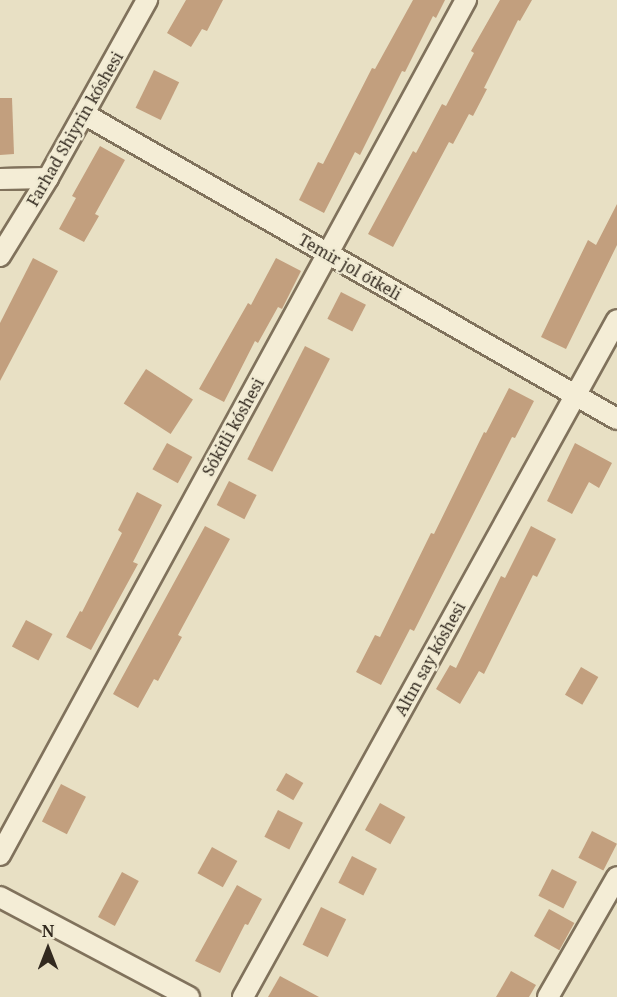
<!DOCTYPE html>
<html>
<head>
<meta charset="utf-8">
<style>
	body { margin:0 }
	#map { position:relative; width:617px; height:997px; overflow:hidden; background:#e8e0c4; font-family:"Noto Serif",serif }
	div>[style] { position:absolute }
	.building>* { inset:0; background:#c29f7e; transform-origin:0 0 }
	.roads { filter:drop-shadow(2px 0 #80725c) drop-shadow(-2px 0 #80725c) drop-shadow(0 2px #80725c) drop-shadow(0 -2px #80725c) }
	.minor>* { height:20px; margin:-10px; padding:0 10px; transform-origin:10px; border-radius:10px; background:#f4edd6 }
	span { translate:-50% -50%; white-space:nowrap; text-align:center; line-height:1.15; -webkit-text-stroke:4.5px #f0ead2; paint-order:stroke }
	.street-label { font-size:16px; color:#32291f }
	.north { position:absolute; left:18px; top:919px; width:60px; height:60px; -webkit-text-stroke:4px #f0ead2; paint-order:stroke; rotate:0deg; font-size:16px; font-weight:700; line-height:24px; text-align:center; color:#32291f }
	.north::after { content:''; display:block; margin:auto; width:21px; height:27px; background:#32291f; clip-path:polygon(50% 0,100% 100%,50% 72%,0 100%) }
</style>
</head>
<body>
<div id="map">
	<div class="building">
		<div style="clip-path:polygon(186px 0,223px 0,207px 31px,202px 29px,191px 47px,167px 33px)"></div>
		<div style="clip-path:polygon(413px 0,445px 0,436px 18px,433px 16px,405px 72px,402px 71px,360px 155px,355px 152px,324px 213px,299px 200px,318px 162px,323px 164px,372px 68px,375px 69px)"></div>
		<div style="clip-path:polygon(500px 0,532px 0,520px 21px,518px 20px,484px 88px,487px 89px,473px 116px,469px 114px,453px 144px,449px 142px,393px 247px,368px 234px,413px 151px,416px 153px,442px 104px,446px 106px,474px 53px,471px 51px)"></div>
		<div style="left:154px;top:70px;width:28px;height:42px;rotate:26deg"></div>
		<div style="clip-path:polygon(0 98px,12px 98px,14px 154px,0 155px)"></div>
		<div style="clip-path:polygon(100px 146px,125px 160px,95px 214px,99px 216px,84px 242px,59px 229px,76px 198px,72px 196px)"></div>
		<div style="clip-path:polygon(617px 204px,617px 245px,566px 349px,541px 337px,588px 240px,596px 245px)"></div>
		<div style="clip-path:polygon(33px 258px,58px 271px,0 381px,0 323px)"></div>
		<div style="clip-path:polygon(276px 258px,301px 271px,282px 309px,278px 307px,258px 343px,255px 341px,224px 402px,199px 389px,248px 303px,251px 305px)"></div>
		<div style="left:341px;top:292px;width:28px;height:30px;rotate:27deg"></div>
		<div style="left:305px;top:346px;width:28px;height:127px;rotate:27deg"></div>
		<div style="left:146px;top:369px;width:56px;height:41px;rotate:33deg"></div>
		<div style="clip-path:polygon(509px 388px,534px 401px,515px 438px,512px 437px,414px 631px,410px 629px,381px 685px,356px 672px,375px 635px,380px 637px,431px 533px,434px 534px,484px 432px,486px 433px)"></div>
		<div style="left:167px;top:443px;width:29px;height:30px;rotate:29deg"></div>
		<div style="clip-path:polygon(575px 443px,612px 463px,599px 488px,589px 482px,572px 514px,547px 501px)"></div>
		<div style="left:229px;top:481px;width:31px;height:27px;rotate:27deg"></div>
		<div style="clip-path:polygon(137px 492px,162px 505px,133px 562px,138px 564px,91px 650px,66px 637px,80px 611px,82px 612px,122px 533px,118px 530px)"></div>
		<div style="clip-path:polygon(205px 526px,230px 539px,178px 635px,182px 637px,158px 681px,154px 679px,138px 708px,113px 694px)"></div>
		<div style="clip-path:polygon(531px 526px,556px 539px,537px 577px,533px 575px,484px 674px,479px 671px,460px 704px,436px 689px,450px 665px,456px 668px,501px 576px,505px 578px)"></div>
		<div style="left:26px;top:620px;width:30px;height:30px;rotate:28deg"></div>
		<div style="left:581px;top:667px;width:20px;height:32px;rotate:30deg"></div>
		<div style="left:286px;top:773px;width:20px;height:20px;rotate:30deg"></div>
		<div style="left:61px;top:784px;width:28px;height:42px;rotate:27deg"></div>
		<div style="left:380px;top:803px;width:29px;height:31px;rotate:29deg"></div>
		<div style="left:278px;top:810px;width:28px;height:30px;rotate:27deg"></div>
		<div style="left:592px;top:831px;width:28px;height:30px;rotate:27deg"></div>
		<div style="left:212px;top:847px;width:29px;height:30px;rotate:29deg"></div>
		<div style="left:352px;top:856px;width:28px;height:30px;rotate:27deg"></div>
		<div style="left:552px;top:869px;width:28px;height:30px;rotate:27deg"></div>
		<div style="left:122px;top:872px;width:19px;height:51px;rotate:28deg"></div>
		<div style="clip-path:polygon(237px 885px,262px 899px,248px 925px,245px 924px,220px 973px,195px 961px)"></div>
		<div style="left:321px;top:907px;width:28px;height:42px;rotate:26deg"></div>
		<div style="left:549px;top:909px;width:29px;height:31px;rotate:29deg"></div>
		<div style="clip-path:polygon(511px 971px,536px 985px,529px 997px,496px 997px)"></div>
		<div style="clip-path:polygon(280px 976px,319px 997px,268px 997px)"></div>
	</div>
	<div class="roads">
		<div class="minor">
			<div style="left:84px;top:114px;width:614px;rotate:29.78deg"></div>
			<div style="left:0;top:179px;width:48px;rotate:-1.2deg"></div>
			<div style="left:0;top:256px;width:92px;rotate:-58.4deg"></div>
			<div style="left:48px;top:178px;width:204px;rotate:-60.9deg"></div>
			<div style="left:0;top:855px;width:974px;rotate:-61.41deg"></div>
			<div style="left:0;top:897px;width:214px;rotate:27.9deg"></div>
			<div style="left:243px;top:997px;width:773px;rotate:-61.08deg"></div>
			<div style="left:548px;top:997px;width:138px;rotate:-60.1deg"></div>
		</div>
	</div>
	<div class="street-label">
		<span style="left:75px;top:129px;rotate:-60deg">Farhad Shiyrin kóshesi</span>
		<span style="left:350px;top:267px;rotate:30deg">Temir jol ótkeli</span>
		<span style="left:233px;top:427px;rotate:-61deg">Sókitli kóshesi</span>
		<span style="left:430px;top:659px;rotate:-61deg">Altın say kóshesi</span>
	</div>
	<div class="north">N</div>
</div>
</body>
</html>
